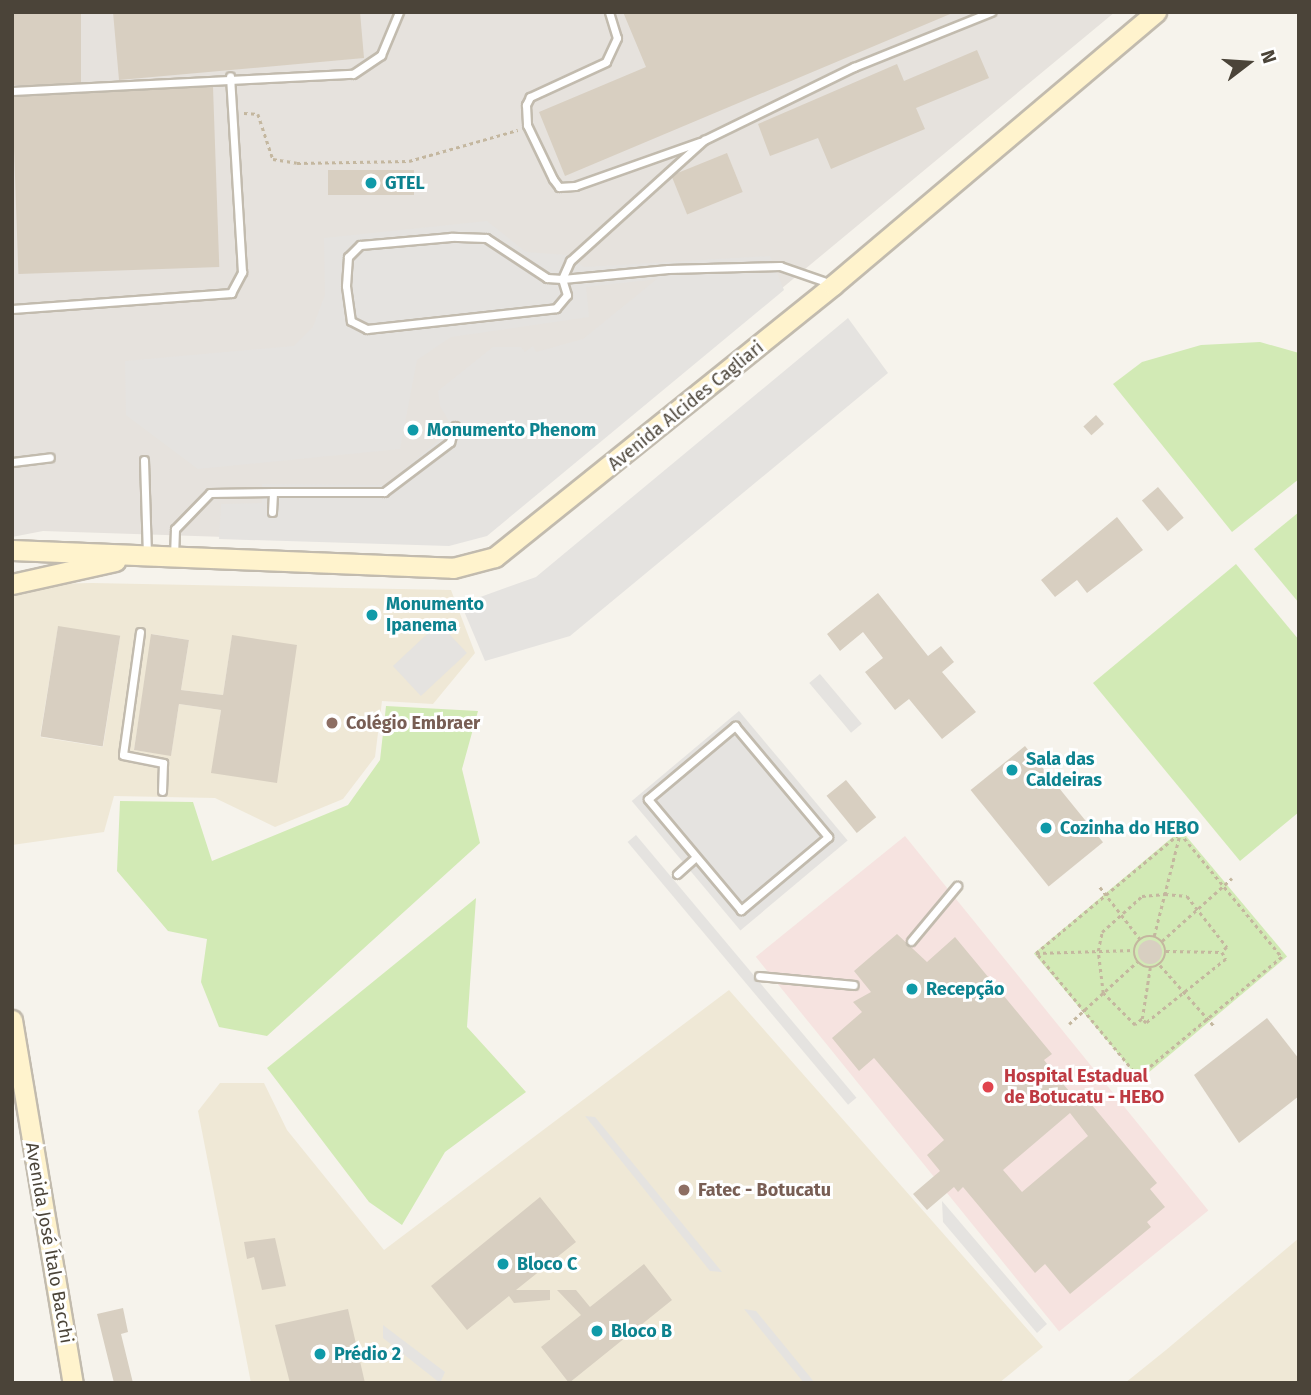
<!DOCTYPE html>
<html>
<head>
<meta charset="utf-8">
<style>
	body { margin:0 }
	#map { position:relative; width:1311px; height:1395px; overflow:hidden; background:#f6f3ec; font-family:"Fira Sans",sans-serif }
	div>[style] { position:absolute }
	.industrial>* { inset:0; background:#e6e2dd }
	.education>* { inset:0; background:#efe8d6 }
	.medical>* { inset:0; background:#f6e3e0; transform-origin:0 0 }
	.green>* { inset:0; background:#d2eab5; transform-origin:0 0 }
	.parking>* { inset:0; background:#e5e3e0; transform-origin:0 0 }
	.building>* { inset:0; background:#d8cfc1; transform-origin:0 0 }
	.round { border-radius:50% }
	.path>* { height:2.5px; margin-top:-1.25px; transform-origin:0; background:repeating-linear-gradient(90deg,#c4b79f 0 3.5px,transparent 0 7px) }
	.path>.ring { margin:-1.25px; padding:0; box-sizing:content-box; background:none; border:2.5px solid #c4b79f; border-radius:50% }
	.roads { filter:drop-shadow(2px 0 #c2bbae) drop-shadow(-2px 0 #c2bbae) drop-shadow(0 2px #c2bbae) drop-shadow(0 -2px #c2bbae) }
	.lane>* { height:7px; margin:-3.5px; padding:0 3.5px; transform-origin:3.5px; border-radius:3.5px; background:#fff }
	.secondary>* { height:19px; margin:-9.5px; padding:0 9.5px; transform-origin:9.5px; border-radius:9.5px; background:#fff3cd }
	.dots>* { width:19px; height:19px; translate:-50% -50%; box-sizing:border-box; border:4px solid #fff; border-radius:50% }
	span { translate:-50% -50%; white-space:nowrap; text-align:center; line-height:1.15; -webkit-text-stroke:6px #fff; paint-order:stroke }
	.culture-label { font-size:18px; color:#0d838f; font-weight:700 }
	.left { translate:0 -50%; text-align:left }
	.street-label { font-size:18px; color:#4b4439 }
	.education-label { font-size:18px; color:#785e54; font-weight:700 }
	.health-label { font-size:18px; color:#be3a42; font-weight:700 }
	.frame { position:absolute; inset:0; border:14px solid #4b4439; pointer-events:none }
	.north { position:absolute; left:1213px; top:28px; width:70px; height:70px; -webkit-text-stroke:5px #fff; paint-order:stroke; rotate:73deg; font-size:19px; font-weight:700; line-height:28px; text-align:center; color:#4b4439 }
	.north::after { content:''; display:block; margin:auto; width:24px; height:32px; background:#4b4439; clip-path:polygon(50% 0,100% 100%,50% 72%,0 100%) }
</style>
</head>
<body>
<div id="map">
	<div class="industrial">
		<div style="clip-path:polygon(12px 12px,1115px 12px,488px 532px,442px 544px,43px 531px,12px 537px)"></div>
	</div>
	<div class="education">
		<div style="clip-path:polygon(evenodd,92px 583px,451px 590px,475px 653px,433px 704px,382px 701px,375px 757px,343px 799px,275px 827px,215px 798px,114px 796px,104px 832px,12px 845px,12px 597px,45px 584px,92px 583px,58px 627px,120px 637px,103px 747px,40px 737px,58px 627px,92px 583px,152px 634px,189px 640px,181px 690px,223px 695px,232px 636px,297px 646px,212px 773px,221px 710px,179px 704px,171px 755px,134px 750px,152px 634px)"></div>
		<div style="clip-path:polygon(729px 990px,1043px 1347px,999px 1383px,251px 1383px,198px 1111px,220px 1083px,264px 1083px,287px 1130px,384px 1250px)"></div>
		<div style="clip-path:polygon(1299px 1238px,1299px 1383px,1125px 1383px,1166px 1350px)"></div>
	</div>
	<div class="medical">
		<div style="left:905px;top:836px;width:482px;height:192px;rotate:51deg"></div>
	</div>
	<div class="green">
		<div style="clip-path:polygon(1260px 342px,1299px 353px,1299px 479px,1232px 532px,1113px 384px,1142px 362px,1201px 345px)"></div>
		<div style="clip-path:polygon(1299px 512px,1299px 603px,1254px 549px)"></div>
		<div style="clip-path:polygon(1236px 564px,1299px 640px,1299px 812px,1240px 861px,1093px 683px)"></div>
		<div style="clip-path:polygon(386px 706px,478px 711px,462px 769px,480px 843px,267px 1036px,219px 1027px,201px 982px,207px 939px,168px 931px,117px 871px,120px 801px,193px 802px,212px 861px,348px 805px,380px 760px)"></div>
		<div style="left:1181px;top:830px;width:165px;height:192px;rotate:50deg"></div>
		<div style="clip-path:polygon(476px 898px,467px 1027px,526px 1092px,445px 1152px,402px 1225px,369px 1202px,267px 1068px)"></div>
	</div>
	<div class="parking">
		<div style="clip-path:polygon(487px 221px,526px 252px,567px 255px,584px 267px,770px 256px,784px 290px,487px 536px,449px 546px,219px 539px,221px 504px,262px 503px,262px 484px,386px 485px,453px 428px,440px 406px,438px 391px,493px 347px,521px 347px,525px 352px,533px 346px,536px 352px,583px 339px,657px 279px,586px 287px,589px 317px,451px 337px,417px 360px,400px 449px,198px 469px,126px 415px,125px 361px,294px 346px,313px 327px,325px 295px,324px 238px)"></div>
		<div style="clip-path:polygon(848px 318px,888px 373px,570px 636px,485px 661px,461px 604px,536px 577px)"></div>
		<div style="left:439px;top:623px;width:41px;height:63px;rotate:47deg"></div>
		<div style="left:820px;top:674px;width:65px;height:14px;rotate:50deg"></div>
		<div style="left:739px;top:711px;width:169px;height:140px;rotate:50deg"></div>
		<div style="left:636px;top:835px;width:343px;height:11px;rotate:50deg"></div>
		<div style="clip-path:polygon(585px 1116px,595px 1117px,722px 1272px,710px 1271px)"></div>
		<div style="clip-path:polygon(942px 1201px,1047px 1324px,1037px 1333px,943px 1222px)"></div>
		<div style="clip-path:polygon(744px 1309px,756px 1311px,815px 1383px,804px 1383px)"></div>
		<div style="clip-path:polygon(383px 1325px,445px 1372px,440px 1383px,383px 1338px)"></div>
	</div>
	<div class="building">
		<div style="left:12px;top:12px;width:69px;height:73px"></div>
		<div style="clip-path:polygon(113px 12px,360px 12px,364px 58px,119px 80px)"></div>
		<div style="clip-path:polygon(623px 12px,955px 12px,565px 176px,539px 112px,646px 67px)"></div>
		<div style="clip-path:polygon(977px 50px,989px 78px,916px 108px,925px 129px,831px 169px,818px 138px,770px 156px,758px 124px,897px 64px,904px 81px)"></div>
		<div style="left:213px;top:87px;width:180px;height:201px;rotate:88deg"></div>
		<div style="left:727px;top:153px;width:42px;height:60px;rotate:68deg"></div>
		<div style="left:328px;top:170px;width:86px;height:25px"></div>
		<div style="left:1096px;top:415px;width:12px;height:17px;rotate:48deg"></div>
		<div style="left:1158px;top:487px;width:40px;height:21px;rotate:50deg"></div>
		<div style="clip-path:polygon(1117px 517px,1143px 550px,1087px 593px,1077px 580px,1055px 597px,1041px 580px)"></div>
		<div style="clip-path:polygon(878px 593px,928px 656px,941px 646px,954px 662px,942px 672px,976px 712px,942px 739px,909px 699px,895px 710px,865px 672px,883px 658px,863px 632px,840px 651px,827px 634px)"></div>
		<div style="left:58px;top:626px;width:63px;height:112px;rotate:9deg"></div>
		<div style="clip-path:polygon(151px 634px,189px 640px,181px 690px,223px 695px,232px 635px,297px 645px,277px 783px,211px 773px,221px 710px,179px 704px,171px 756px,134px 750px)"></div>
		<div style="left:1025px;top:746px;width:124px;height:70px;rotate:51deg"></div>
		<div style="left:846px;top:780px;width:48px;height:25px;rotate:51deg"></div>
		<div style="clip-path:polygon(evenodd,897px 934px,927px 962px,955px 937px,1052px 1054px,1044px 1060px,1059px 1079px,1074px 1097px,1081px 1092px,1157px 1183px,1150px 1189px,1165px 1207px,1147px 1222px,1151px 1227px,1070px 1294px,1045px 1264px,1035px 1273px,963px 1187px,958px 1192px,954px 1187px,927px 1210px,913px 1194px,940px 1171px,927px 1155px,944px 1140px,874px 1058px,859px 1071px,832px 1038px,862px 1012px,853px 1002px,871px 992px,854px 971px,897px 934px,1070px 1113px,1088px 1136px,1022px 1192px,1003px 1170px,1070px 1113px)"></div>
		<div class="round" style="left:1138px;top:940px;width:24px;height:24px"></div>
		<div style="clip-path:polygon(1267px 1018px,1299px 1059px,1299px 1096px,1239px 1143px,1194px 1075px)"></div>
		<div style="clip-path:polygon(540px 1197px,576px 1242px,516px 1290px,550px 1290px,550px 1300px,514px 1303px,509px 1296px,467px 1330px,431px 1286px)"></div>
		<div style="clip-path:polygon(275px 1238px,286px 1286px,262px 1290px,254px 1257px,247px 1259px,244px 1242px)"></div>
		<div style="clip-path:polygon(644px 1264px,672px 1300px,569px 1383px,541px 1347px,581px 1315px,557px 1290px,576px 1290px,590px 1307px)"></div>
		<div style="clip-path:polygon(123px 1308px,128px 1332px,121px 1334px,133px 1383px,114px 1383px,97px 1314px)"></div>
		<div style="clip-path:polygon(348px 1309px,365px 1383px,290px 1383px,275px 1325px)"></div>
	</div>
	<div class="path">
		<div style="left:244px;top:113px;width:14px;rotate:4deg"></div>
		<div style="left:258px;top:114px;width:47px;rotate:71.6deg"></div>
		<div style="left:273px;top:159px;width:24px;rotate:9deg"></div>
		<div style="left:297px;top:163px;width:112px;rotate:-1deg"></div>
		<div style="left:409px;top:161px;width:113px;rotate:-15.9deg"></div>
		<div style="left:1180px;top:833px;width:161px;rotate:50.6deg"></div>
		<div style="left:1282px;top:957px;width:187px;rotate:140.2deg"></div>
		<div style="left:1138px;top:1077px;width:161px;rotate:-129.4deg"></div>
		<div style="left:1036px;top:953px;width:187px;rotate:-39.8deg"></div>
		<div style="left:1100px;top:887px;width:66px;rotate:52.4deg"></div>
		<div style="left:1165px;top:894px;width:22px;rotate:5deg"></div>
		<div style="left:1187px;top:896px;width:65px;rotate:51.9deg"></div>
		<div style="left:1227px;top:947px;width:7px;rotate:135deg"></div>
		<div style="left:1222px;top:952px;width:8px;rotate:60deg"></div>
		<div style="left:1226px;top:959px;width:102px;rotate:141.3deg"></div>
		<div style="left:1146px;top:1023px;width:6px;rotate:-135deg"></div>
		<div style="left:1142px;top:1019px;width:9px;rotate:139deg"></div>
		<div style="left:1135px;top:1025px;width:45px;rotate:-135deg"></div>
		<div style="left:1103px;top:993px;width:42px;rotate:-96.8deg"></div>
		<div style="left:1098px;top:951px;width:19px;rotate:-78deg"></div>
		<div style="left:1102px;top:932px;width:54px;rotate:-42deg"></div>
		<div style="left:1142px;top:896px;width:23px;rotate:-5deg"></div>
		<div style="left:1154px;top:936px;width:106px;rotate:-75.8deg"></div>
		<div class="ring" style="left:1134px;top:936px;width:29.5px;height:29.5px"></div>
		<div style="left:1162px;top:941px;width:94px;rotate:-42deg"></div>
		<div style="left:1166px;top:951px;width:56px;rotate:1deg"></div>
		<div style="left:1036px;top:953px;width:98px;rotate:-1.8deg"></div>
		<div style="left:1160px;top:965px;width:83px;rotate:48.4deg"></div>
		<div style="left:1142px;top:1019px;width:52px;rotate:-81.1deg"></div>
		<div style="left:1069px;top:1024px;width:92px;rotate:-42.4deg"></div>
	</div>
	<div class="roads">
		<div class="lane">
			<div style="left:609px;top:12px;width:27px;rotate:73deg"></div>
			<div style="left:617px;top:38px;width:26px;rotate:115deg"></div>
			<div style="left:606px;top:62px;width:84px;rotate:155.3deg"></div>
			<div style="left:530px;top:97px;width:9px;rotate:117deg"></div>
			<div style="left:526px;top:105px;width:20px;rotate:87deg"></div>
			<div style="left:527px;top:125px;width:60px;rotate:64.3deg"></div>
			<div style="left:553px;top:179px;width:10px;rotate:53deg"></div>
			<div style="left:559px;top:187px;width:16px;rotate:-4deg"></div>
			<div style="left:575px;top:186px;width:132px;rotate:-19.5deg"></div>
			<div style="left:12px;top:91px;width:341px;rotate:-2.9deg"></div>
			<div style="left:353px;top:74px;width:34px;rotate:-34deg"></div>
			<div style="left:381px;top:55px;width:47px;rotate:-67.3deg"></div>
			<div style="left:829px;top:283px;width:52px;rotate:-160.9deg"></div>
			<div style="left:780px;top:266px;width:112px;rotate:178.5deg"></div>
			<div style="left:668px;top:269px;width:106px;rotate:174.6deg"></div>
			<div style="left:562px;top:279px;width:15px;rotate:-176deg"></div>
			<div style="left:547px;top:278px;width:73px;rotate:-146.7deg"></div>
			<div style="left:486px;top:238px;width:35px;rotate:-178deg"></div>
			<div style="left:451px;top:237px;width:91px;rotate:175deg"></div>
			<div style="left:360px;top:245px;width:17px;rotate:135deg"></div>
			<div style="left:348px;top:257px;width:29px;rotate:94deg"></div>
			<div style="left:346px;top:286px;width:35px;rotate:82deg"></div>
			<div style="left:351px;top:321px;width:18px;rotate:27deg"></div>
			<div style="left:367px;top:329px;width:190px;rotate:-6.3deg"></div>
			<div style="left:556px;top:308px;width:17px;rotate:-50deg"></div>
			<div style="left:567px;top:295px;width:17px;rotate:-107deg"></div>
			<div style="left:562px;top:279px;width:20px;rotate:-66deg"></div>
			<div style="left:570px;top:261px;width:181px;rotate:-42.1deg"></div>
			<div style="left:704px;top:140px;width:167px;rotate:-26deg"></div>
			<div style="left:854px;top:67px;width:148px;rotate:-21.9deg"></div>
			<div style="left:12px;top:309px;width:220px;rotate:-4.2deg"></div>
			<div style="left:231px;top:293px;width:24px;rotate:-62deg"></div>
			<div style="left:242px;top:272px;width:196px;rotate:-93.5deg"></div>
			<div style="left:144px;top:460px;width:96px;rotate:88.2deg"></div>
			<div style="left:12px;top:462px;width:38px;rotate:-7deg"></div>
			<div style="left:272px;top:512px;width:20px;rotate:-87deg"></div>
			<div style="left:273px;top:492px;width:111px"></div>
			<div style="left:384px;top:492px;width:83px;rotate:-37.1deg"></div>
			<div style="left:450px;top:442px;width:17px;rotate:-73deg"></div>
			<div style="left:174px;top:557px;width:28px;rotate:-88deg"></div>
			<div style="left:175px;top:529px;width:50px;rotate:-45.8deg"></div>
			<div style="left:210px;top:493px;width:63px;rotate:-0.9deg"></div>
			<div style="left:140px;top:632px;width:124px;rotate:97.9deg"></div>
			<div style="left:123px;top:755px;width:41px;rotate:11.3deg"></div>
			<div style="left:163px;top:763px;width:28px;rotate:92deg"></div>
			<div style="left:735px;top:726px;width:145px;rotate:50deg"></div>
			<div style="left:828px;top:837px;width:114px;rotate:140deg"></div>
			<div style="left:741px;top:910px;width:145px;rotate:-130deg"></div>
			<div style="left:648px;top:799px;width:114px;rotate:-40deg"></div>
			<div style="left:677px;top:874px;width:25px;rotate:-42deg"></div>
			<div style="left:911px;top:941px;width:72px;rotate:-50.1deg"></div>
			<div style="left:759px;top:976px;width:95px;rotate:5.4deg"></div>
		</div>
		<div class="secondary">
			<div style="left:12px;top:550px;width:441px;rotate:2.3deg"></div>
			<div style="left:453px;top:568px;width:43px;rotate:-14.7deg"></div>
			<div style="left:495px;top:557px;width:434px;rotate:-38.8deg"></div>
			<div style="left:833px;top:285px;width:423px;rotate:-40.2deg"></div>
			<div style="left:12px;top:584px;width:106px;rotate:-12.6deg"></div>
			<div style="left:12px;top:1020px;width:368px;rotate:80.5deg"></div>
		</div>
	</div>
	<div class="dots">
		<div style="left:371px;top:183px;background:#0f9aa8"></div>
		<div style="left:413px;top:430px;background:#0f9aa8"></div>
		<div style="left:372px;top:615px;background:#0f9aa8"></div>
		<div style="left:332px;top:723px;background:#8d6e63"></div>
		<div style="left:1012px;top:770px;background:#0f9aa8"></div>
		<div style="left:1046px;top:828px;background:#0f9aa8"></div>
		<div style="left:912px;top:989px;background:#0f9aa8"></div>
		<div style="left:988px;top:1087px;background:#e0444e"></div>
		<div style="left:684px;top:1190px;background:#8d6e63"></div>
		<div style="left:503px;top:1264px;background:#0f9aa8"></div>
		<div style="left:597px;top:1331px;background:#0f9aa8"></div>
		<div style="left:320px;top:1354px;background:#0f9aa8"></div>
	</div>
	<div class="culture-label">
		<span class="left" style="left:385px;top:183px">GTEL</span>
		<span class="left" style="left:427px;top:430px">Monumento Phenom</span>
		<span class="left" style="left:386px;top:615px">Monumento<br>Ipanema</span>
		<span class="left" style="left:1026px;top:770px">Sala das<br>Caldeiras</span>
		<span class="left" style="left:1060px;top:828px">Cozinha do HEBO</span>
		<span class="left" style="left:926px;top:989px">Recepção</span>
		<span class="left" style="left:517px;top:1264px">Bloco C</span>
		<span class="left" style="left:611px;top:1331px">Bloco B</span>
		<span class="left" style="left:334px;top:1354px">Prédio 2</span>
	</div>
	<div class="street-label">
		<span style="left:686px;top:406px;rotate:-39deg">Avenida Alcides Cagliari</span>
		<span style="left:49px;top:1243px;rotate:80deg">Avenida José Ítalo Bacchi</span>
	</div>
	<div class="education-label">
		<span class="left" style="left:346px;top:723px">Colégio Embraer</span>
		<span class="left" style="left:698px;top:1190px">Fatec - Botucatu</span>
	</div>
	<div class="health-label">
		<span class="left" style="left:1004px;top:1087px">Hospital Estadual<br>de Botucatu - HEBO</span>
	</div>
	<div class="frame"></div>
	<div class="north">N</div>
</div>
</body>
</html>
